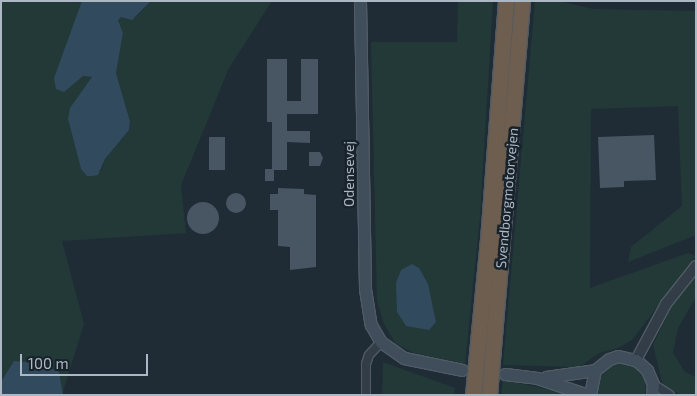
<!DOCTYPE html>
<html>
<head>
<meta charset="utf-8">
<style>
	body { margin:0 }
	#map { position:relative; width:697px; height:396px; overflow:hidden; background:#1f2c36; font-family:"Exo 2",sans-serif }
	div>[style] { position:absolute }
	.green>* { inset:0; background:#223938 }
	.water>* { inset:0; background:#324a5e }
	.building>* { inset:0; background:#475662; transform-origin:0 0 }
	.round { border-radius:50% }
	.roads { filter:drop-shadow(1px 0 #505b65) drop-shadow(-1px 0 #505b65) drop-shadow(0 1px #505b65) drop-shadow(0 -1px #505b65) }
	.minor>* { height:8px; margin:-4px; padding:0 4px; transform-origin:4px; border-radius:4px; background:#323d47 }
	.tertiary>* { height:10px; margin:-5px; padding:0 5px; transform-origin:5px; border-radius:5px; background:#323d47 }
	.secondary>* { height:11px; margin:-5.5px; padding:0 5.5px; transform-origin:5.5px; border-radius:5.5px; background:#404d5a }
	.motorway>* { height:15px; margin:-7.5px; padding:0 7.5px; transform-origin:7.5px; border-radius:7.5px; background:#6d5e4f }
	span { translate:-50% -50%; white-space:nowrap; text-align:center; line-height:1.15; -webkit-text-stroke:5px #18222b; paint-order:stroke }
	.street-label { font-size:14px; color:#acb8c4 }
	.frame { position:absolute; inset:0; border:2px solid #acb8c4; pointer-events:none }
	.scale { position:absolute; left:20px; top:354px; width:128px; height:22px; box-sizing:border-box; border:2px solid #acb8c4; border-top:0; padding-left:6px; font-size:15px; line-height:18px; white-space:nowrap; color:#acb8c4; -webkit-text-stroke:4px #18222b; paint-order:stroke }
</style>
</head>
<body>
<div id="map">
	<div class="green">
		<div style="clip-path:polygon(1px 1px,82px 1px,66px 49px,72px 84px,83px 76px,92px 77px,68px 119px,81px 169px,101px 171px,105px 159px,129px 130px,130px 120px,116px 73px,123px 33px,118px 20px,120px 17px,136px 17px,151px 1px,272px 1px,229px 68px,181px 185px,186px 233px,62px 241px,84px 324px,62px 395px,1px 395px)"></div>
		<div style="clip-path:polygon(458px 1px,493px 1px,480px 217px,465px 364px,414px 353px,396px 344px,384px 324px,377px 301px,371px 42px,457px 42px)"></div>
		<div style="clip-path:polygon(535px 1px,559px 1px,593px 9px,696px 11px,696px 235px,628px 262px,631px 247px,682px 206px,678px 106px,591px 109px,590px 288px,688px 253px,696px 256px,632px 340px,618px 348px,599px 353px,579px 367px,503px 365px)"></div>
		<div style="clip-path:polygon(696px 273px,696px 297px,678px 328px,673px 353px,685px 372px,696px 377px,696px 395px,682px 395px,663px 386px,653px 345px,671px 308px)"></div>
		<div style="clip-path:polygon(621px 361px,630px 363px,642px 371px,646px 379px,645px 395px,598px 395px,599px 375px,605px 368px)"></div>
		<div style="clip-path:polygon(383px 362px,455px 388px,454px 395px,382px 395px)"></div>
		<div style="clip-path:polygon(503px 380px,576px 395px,501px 395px)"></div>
	</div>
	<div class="water">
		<div style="clip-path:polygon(82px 1px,151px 1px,132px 20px,121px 17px,118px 20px,123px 33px,116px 73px,130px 121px,129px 130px,105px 159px,98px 175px,92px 176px,87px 176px,81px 169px,68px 119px,70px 108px,92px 77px,83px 76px,64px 92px,56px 89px,54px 78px)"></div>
		<div style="clip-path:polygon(412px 264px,419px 268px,428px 284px,436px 322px,429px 330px,406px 326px,397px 312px,396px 283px,401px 270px)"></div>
		<div style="clip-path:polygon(14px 361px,38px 363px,59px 372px,63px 395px,1px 395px,1px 382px)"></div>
	</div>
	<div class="building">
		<div style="clip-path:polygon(267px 59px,287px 59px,287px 101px,301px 101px,301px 59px,318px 59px,318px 114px,287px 114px,287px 131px,310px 131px,310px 143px,287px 142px,287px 170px,274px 170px,274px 181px,265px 181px,265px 169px,272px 169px,272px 122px,267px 122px)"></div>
		<div style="clip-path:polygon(654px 135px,656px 180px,624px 181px,624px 187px,600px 188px,598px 137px)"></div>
		<div style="left:209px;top:137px;width:16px;height:33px"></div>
		<div style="clip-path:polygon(309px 152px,320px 152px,323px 158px,320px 166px,309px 166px)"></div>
		<div style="clip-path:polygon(278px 188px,304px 189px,304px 194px,316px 195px,316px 267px,290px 270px,290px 247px,278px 246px,278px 210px,270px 210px,270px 194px,278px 194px)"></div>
		<div class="round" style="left:226px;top:193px;width:20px;height:20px"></div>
		<div class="round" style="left:187px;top:202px;width:32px;height:32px"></div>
	</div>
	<div class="roads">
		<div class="minor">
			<div style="left:653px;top:384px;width:20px;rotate:33deg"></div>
			<div style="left:366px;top:395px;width:31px;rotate:-90deg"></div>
			<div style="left:366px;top:364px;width:9px;rotate:-72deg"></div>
			<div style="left:369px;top:355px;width:18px;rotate:-47deg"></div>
		</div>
		<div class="tertiary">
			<div style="left:636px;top:360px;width:64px;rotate:-61.8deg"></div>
			<div style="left:666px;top:304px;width:48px;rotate:-51.7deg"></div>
		</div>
		<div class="secondary">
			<div style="left:360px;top:1px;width:288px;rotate:89deg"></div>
			<div style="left:365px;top:289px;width:36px;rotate:81deg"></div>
			<div style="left:371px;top:325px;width:20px;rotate:60deg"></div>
			<div style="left:381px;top:342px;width:28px;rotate:35deg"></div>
			<div style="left:404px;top:358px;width:59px;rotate:11.7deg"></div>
			<div style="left:505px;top:374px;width:32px;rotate:7deg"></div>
			<div style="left:537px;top:378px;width:54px;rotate:18.4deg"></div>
			<div style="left:546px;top:377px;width:49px;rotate:-8.1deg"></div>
			<div style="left:590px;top:395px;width:25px;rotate:-79deg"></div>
			<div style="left:595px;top:370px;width:18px;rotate:-38deg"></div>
			<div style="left:609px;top:359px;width:9px;rotate:-18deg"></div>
			<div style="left:618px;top:356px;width:18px;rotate:13deg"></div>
			<div style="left:636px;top:360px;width:15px;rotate:42deg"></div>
			<div style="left:647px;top:370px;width:15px;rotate:67deg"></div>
			<div style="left:653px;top:384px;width:11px;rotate:95deg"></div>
		</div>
		<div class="motorway">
			<div style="left:473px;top:395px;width:156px;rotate:-84.5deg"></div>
			<div style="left:488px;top:240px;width:240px;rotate:-85.7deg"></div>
			<div style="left:489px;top:395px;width:395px;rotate:-85.2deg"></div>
		</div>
	</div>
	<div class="street-label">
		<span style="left:349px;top:174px;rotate:-90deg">Odensevej</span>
		<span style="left:507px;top:198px;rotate:-85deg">Svendborgmotorvejen</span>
	</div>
	<div class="frame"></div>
	<div class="scale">100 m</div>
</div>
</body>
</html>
